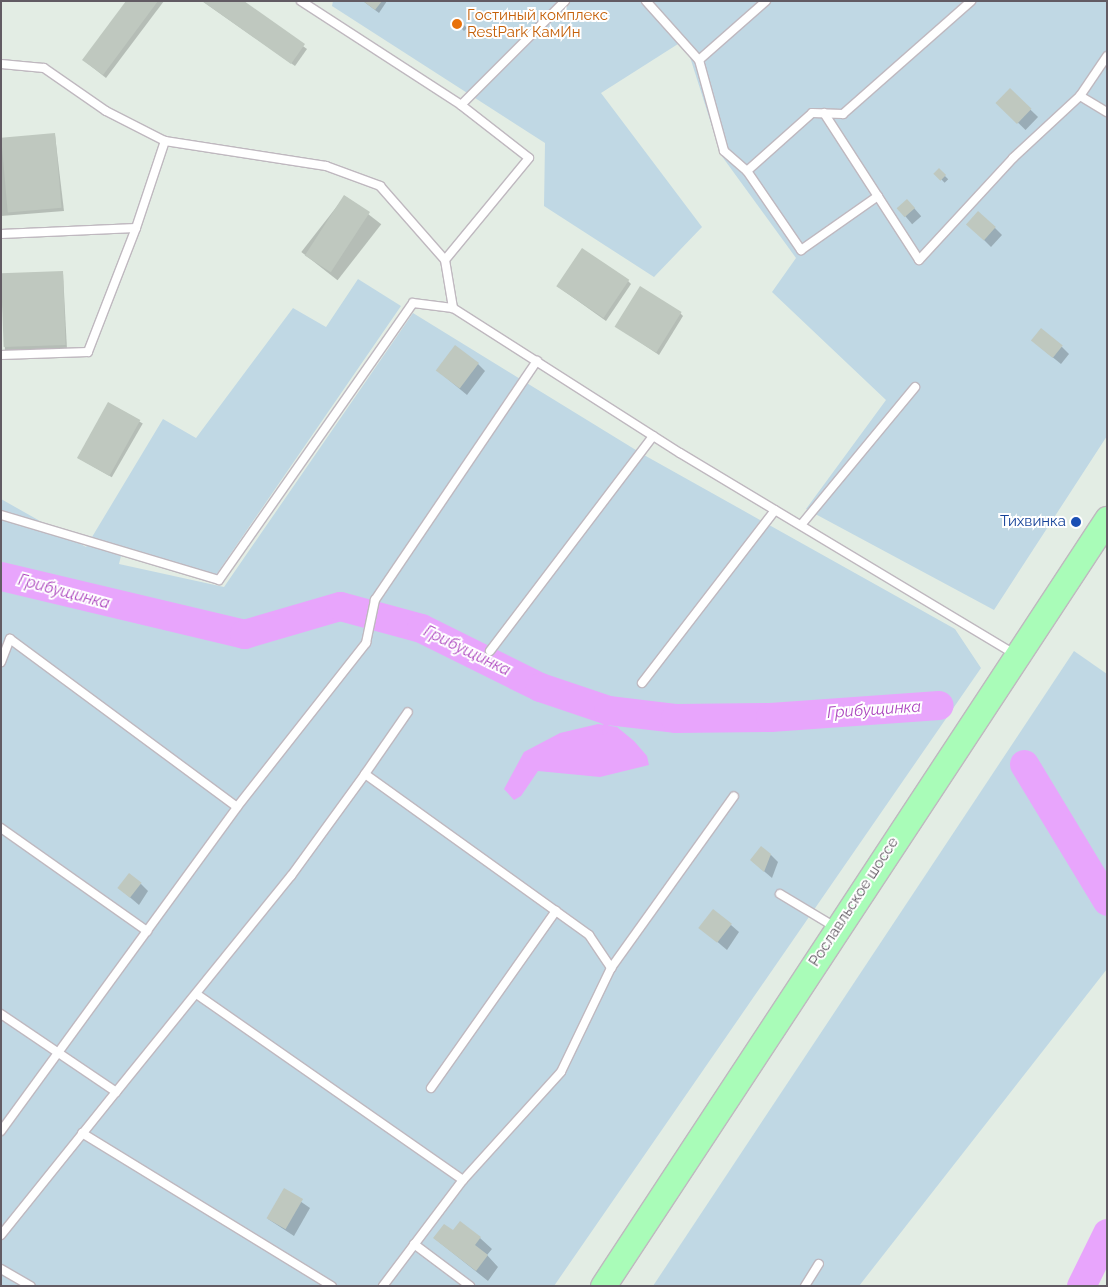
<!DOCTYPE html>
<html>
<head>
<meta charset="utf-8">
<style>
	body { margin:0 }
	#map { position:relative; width:1108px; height:1287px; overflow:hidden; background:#e3ede4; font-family:Raleway,sans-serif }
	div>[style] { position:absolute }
	.green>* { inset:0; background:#c0d8e4 }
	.water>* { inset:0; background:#e8a5fc }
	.shadow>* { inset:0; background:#0003; transform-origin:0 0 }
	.stream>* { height:5px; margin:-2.5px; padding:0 2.5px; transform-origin:2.5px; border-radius:2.5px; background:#e8a5fc }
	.river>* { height:29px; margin:-14.5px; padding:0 14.5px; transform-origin:14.5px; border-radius:14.5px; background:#e8a5fc }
	.building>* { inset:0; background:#bfc8bf; transform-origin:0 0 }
	.roads { filter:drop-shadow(1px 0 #bfb8bf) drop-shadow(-1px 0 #bfb8bf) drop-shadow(0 1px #bfb8bf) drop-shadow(0 -1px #bfb8bf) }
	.service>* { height:8px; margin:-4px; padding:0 4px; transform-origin:4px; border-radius:4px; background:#fff }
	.primary>* { height:25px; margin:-12.5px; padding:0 12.5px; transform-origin:12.5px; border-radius:12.5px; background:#a9fcb8 }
	.dots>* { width:14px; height:14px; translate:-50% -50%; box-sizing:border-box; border:2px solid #fff; border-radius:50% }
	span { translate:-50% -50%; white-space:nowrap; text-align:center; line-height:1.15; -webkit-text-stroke:4px #fff; paint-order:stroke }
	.food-label { font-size:15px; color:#c56008 }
	.left { translate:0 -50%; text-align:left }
	.transit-label { font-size:15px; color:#164399 }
	.right { translate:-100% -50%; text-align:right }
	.street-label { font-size:15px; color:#625b63 }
	.water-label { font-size:16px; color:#ad48bf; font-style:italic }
	.frame { position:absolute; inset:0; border:2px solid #625b63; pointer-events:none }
</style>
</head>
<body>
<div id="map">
	<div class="green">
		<div style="clip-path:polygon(333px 1px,1107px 1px,1107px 436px,994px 610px,806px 509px,886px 400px,772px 292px,796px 258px,721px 155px,690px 57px,678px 44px,601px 93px,702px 227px,654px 277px,544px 206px,545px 143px,332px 6px)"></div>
		<div style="clip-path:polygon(358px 279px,401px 306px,216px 575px,121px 556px,119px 564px,224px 587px,413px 313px,644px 455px,955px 629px,981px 668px,554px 1286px,1px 1286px,1px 499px,86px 547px,163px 419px,196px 438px,293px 308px,326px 327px)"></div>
		<div style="clip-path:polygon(1074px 651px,1107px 674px,1107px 969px,859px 1286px,653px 1286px)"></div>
	</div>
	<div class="water">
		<div style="clip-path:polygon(598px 724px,617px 727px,634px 741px,647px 756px,649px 765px,600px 777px,538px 771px,521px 796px,514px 800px,504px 789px,524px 752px,560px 733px)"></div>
	</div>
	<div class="shadow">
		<div style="clip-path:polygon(127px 1px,164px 1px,106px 78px,87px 63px)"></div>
		<div style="clip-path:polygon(202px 1px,239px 1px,307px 49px,295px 66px)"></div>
		<div style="clip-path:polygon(363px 1px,387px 1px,379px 13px)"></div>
		<div style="clip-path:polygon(455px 22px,464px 25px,467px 28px,464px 31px)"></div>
		<div style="left:1010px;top:90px;width:39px;height:18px;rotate:44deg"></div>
		<div style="clip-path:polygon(55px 135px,64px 211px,1px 216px,1px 139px)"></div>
		<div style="left:939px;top:170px;width:13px;height:5px;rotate:45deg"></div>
		<div style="left:345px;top:196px;width:46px;height:71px;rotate:38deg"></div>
		<div style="left:914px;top:208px;width:11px;height:12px;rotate:49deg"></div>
		<div style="clip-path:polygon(968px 224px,995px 228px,1002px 235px,991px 247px)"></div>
		<div style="left:63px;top:273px;width:75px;height:62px;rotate:87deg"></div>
		<div style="clip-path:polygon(628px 281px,631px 284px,606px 321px,557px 286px)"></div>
		<div style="clip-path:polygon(680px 313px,683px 316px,659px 355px,616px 326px)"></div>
		<div style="clip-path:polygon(1040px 347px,1062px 347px,1069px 354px,1061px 364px)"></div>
		<div style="clip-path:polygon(478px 364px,485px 371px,467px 395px,438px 371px)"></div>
		<div style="left:109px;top:404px;width:39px;height:62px;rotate:30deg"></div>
		<div style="clip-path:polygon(771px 855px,778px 862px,772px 878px,751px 860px)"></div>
		<div style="clip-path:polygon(141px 884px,148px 891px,139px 905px,119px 888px)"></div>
		<div style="clip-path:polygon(731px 925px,739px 932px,727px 950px,701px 928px)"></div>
		<div style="clip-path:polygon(284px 1190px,310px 1208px,294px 1236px,268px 1219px)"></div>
		<div style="clip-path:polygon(453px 1232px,480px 1238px,492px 1249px,487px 1255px,498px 1267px,488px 1281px,434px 1238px)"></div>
	</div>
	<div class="stream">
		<div style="left:604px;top:732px;width:22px;rotate:-80deg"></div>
	</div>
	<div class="river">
		<div style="left:1px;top:576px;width:250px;rotate:13.4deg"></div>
		<div style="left:244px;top:634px;width:100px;rotate:-16.3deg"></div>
		<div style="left:340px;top:606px;width:84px;rotate:15.2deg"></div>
		<div style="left:421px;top:628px;width:133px;rotate:26.4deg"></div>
		<div style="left:540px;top:687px;width:72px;rotate:18.7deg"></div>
		<div style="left:608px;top:710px;width:67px;rotate:6.8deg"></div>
		<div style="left:675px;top:718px;width:95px;rotate:-0.6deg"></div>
		<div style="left:770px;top:717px;width:169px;rotate:-4.1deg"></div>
		<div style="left:1024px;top:764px;width:160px;rotate:58.8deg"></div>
		<div style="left:1081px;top:1286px;width:59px;rotate:-63.9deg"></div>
	</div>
	<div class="building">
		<div style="clip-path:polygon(126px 1px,158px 1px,103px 75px,82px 60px)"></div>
		<div style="clip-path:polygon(202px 1px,244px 1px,305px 44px,291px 64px)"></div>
		<div style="clip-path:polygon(363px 1px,382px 1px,375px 10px)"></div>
		<div style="clip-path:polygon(457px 19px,465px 24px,460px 29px,453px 22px)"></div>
		<div style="left:1010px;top:88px;width:30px;height:21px;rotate:44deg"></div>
		<div style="left:55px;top:133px;width:75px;height:54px;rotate:85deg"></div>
		<div style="left:939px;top:168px;width:10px;height:8px;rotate:45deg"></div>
		<div style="left:344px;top:195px;width:31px;height:72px;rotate:33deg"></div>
		<div style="left:907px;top:199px;width:12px;height:14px;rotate:48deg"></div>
		<div style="left:978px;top:211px;width:24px;height:18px;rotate:42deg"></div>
		<div style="left:582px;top:248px;width:57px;height:46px;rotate:34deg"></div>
		<div style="left:63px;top:271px;width:74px;height:62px;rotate:88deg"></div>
		<div style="left:640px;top:286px;width:49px;height:48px;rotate:32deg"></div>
		<div style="left:1041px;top:328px;width:28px;height:16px;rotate:39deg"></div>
		<div style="left:455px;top:345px;width:30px;height:32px;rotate:37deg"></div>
		<div style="left:108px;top:402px;width:37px;height:64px;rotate:29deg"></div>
		<div style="clip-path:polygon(761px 846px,771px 854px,764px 872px,750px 860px)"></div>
		<div style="left:129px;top:873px;width:16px;height:19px;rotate:38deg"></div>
		<div style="left:713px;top:909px;width:24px;height:24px;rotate:38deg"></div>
		<div style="left:284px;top:1188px;width:22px;height:35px;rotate:30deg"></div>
		<div style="clip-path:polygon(460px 1221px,481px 1237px,475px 1245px,488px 1255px,476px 1271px,433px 1238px,444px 1224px,453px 1230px)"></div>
	</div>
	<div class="roads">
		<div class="service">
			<div style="left:301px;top:1px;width:191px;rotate:33deg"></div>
			<div style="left:461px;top:105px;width:86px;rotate:37.9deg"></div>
			<div style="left:529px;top:158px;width:132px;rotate:129.5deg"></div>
			<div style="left:646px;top:1px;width:79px;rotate:48.1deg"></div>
			<div style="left:766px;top:1px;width:89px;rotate:138.6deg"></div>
			<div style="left:699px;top:60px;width:94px;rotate:74.6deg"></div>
			<div style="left:724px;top:151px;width:30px;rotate:41deg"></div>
			<div style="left:747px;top:171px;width:87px;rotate:-41.7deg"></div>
			<div style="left:812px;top:113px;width:31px;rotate:2deg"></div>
			<div style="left:843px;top:114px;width:171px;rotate:-41.4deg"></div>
			<div style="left:1px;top:64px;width:43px;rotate:5.3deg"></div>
			<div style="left:44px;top:68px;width:75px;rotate:34.7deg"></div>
			<div style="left:106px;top:111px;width:66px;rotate:27deg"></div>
			<div style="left:165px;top:141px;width:163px;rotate:8.8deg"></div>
			<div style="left:326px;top:166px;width:58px;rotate:20.3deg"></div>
			<div style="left:380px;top:186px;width:98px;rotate:48.7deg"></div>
			<div style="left:445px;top:260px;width:49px;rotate:80.5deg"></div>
			<div style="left:453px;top:308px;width:269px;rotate:32.6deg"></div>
			<div style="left:680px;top:453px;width:390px;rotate:31deg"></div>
			<div style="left:1080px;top:96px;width:31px;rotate:31deg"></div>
			<div style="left:461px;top:105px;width:147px;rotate:-45deg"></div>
			<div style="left:824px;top:113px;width:175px;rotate:57.1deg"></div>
			<div style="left:919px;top:260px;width:139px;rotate:-47.3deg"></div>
			<div style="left:1013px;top:158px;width:91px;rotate:-42.8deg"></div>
			<div style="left:1080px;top:96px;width:48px;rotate:-56deg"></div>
			<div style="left:747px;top:171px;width:96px;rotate:55.6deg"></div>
			<div style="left:801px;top:250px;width:94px;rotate:-35deg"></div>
			<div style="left:136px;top:228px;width:92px;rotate:-71.6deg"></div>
			<div style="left:1px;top:234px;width:135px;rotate:-2.5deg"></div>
			<div style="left:136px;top:228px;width:133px;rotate:111.2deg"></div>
			<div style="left:88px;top:352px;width:87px;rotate:178deg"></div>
			<div style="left:1px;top:515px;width:227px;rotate:16.6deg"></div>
			<div style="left:219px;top:580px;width:338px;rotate:-55deg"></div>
			<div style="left:413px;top:303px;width:40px;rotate:7.1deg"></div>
			<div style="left:801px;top:525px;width:179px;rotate:-50.4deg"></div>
			<div style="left:490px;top:651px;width:270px;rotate:-52.8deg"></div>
			<div style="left:1px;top:662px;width:25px;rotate:-69deg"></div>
			<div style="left:10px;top:639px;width:282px;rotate:36.5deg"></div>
			<div style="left:642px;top:683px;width:218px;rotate:-52.4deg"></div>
			<div style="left:365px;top:774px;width:75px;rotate:-55.3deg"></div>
			<div style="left:1px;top:828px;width:179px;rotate:35.2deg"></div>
			<div style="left:780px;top:894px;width:64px;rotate:31deg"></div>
			<div style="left:611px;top:968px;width:211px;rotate:-54.4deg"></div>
			<div style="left:1px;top:1014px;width:139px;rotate:34.1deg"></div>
			<div style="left:116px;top:1092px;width:278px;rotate:-51deg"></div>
			<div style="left:291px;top:876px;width:126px;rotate:-54deg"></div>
			<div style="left:365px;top:774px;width:276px;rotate:35.7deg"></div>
			<div style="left:589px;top:935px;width:40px;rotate:56deg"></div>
			<div style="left:611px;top:968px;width:115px;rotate:115.7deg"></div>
			<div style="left:561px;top:1072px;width:146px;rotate:132.2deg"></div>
			<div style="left:463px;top:1180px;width:325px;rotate:-145.1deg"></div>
			<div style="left:431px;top:1088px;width:217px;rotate:-54.8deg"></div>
			<div style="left:1px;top:1131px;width:401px;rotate:-53.9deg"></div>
			<div style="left:237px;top:807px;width:209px;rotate:-51.8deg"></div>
			<div style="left:366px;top:643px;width:44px;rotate:-78.2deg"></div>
			<div style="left:375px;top:600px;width:289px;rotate:-55.9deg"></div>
			<div style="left:82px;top:1133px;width:293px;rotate:31.5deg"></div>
			<div style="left:1px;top:1235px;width:184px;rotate:-51.2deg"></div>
			<div style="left:414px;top:1244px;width:70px;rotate:36.9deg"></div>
			<div style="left:1px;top:1269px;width:34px;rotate:30deg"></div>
			<div style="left:383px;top:1286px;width:133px;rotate:-53deg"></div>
			<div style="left:805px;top:1286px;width:26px;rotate:-58deg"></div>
		</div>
		<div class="primary">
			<div style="left:603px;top:1286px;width:918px;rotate:-56.69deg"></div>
		</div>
	</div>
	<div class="dots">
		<div style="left:457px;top:24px;background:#e8710a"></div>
		<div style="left:1076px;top:522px;background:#1a4fb4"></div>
	</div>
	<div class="food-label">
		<span class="left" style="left:467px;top:24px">Гостиный комплекс<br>RestPark КамИн</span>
	</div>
	<div class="transit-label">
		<span class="right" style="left:1066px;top:522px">Тихвинка</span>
	</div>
	<div class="street-label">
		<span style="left:854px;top:902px;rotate:-57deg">Рославльское шоссе</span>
	</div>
	<div class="water-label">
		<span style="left:64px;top:592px;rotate:15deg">Грибущинка</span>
		<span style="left:467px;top:651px;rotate:26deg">Грибущинка</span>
		<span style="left:874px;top:710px;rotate:-4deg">Грибущинка</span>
	</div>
	<div class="frame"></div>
</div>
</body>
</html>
